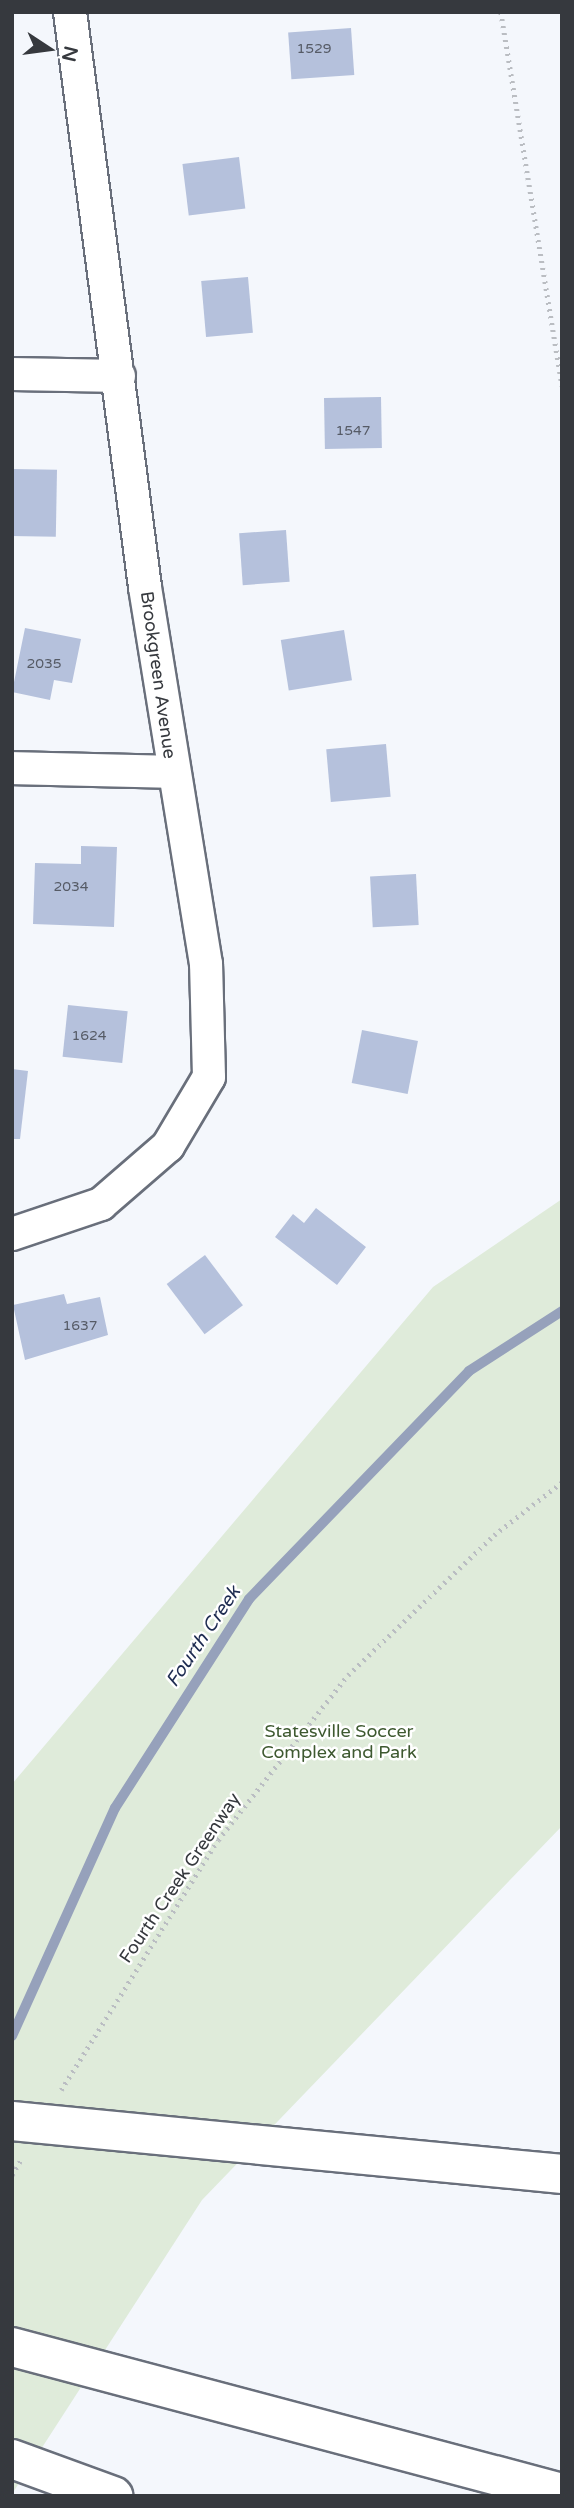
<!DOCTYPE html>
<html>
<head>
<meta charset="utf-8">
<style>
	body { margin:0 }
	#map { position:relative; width:574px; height:2508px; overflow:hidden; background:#f4f7fc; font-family:"Varela Round",sans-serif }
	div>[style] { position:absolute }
	.green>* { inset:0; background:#dfebda }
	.stream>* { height:10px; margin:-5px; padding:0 5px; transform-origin:5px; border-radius:5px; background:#96a1bb }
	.building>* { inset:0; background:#b5c1dc; transform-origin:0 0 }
	.path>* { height:4.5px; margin-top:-2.25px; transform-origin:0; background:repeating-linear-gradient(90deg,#babdc2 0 2px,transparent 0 7px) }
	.roads { filter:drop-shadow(2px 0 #696f7b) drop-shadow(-2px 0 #696f7b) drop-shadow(0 2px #696f7b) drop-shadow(0 -2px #696f7b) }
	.minor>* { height:32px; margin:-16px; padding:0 16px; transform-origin:16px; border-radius:16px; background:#fff }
	.motorway>* { height:38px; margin:-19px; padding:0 19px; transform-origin:19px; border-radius:19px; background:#fff }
	.bridges { filter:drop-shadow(2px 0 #696f7b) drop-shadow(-2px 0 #696f7b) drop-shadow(0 2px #696f7b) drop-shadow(0 -2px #696f7b) }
	.motorway-bridge>* { height:38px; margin:-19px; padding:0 19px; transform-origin:19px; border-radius:19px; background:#fff }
	span { translate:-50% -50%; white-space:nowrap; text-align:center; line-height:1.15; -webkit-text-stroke:5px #fff; paint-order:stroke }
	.number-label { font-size:14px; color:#565b66 }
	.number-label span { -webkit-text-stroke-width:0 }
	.street-label { font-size:18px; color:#36393e }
	.park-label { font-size:18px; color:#3e5930 }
	.water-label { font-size:19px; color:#1d2b50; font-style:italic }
	.frame { position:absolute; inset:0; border:14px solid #36393e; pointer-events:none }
	.north { position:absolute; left:14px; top:14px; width:70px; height:70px; -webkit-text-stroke:5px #fff; paint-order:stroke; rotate:103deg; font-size:19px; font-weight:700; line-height:28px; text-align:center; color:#36393e }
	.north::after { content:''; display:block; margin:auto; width:24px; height:32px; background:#36393e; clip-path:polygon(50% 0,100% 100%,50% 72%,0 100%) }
</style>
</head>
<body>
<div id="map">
	<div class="green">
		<div style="clip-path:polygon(562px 1199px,562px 1826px,202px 2200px,12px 2494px,12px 1784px,433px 1287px)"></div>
	</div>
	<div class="stream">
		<div style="left:12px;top:2036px;width:250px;rotate:-65.7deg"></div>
		<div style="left:115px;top:1808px;width:248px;rotate:-57.3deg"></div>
		<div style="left:249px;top:1599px;width:317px;rotate:-46deg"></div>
		<div style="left:469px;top:1371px;width:111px;rotate:-32.8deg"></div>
	</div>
	<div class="building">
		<div style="left:351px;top:28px;width:47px;height:63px;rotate:86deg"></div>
		<div style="left:239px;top:157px;width:52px;height:57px;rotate:83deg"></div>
		<div style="left:248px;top:277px;width:56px;height:47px;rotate:85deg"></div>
		<div style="left:381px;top:397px;width:51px;height:57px;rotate:89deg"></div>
		<div style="left:12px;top:469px;width:45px;height:67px;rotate:1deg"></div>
		<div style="left:286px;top:530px;width:52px;height:47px;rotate:86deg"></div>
		<div style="clip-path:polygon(25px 628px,81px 639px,72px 683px,54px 680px,50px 700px,12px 692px)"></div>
		<div style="left:344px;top:630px;width:51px;height:64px;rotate:81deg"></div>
		<div style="left:386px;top:744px;width:53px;height:60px;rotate:85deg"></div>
		<div style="clip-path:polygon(81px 846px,117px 847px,114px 927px,33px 924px,35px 863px,81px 864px)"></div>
		<div style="left:416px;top:874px;width:51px;height:46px;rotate:87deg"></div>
		<div style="left:68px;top:1005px;width:60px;height:52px;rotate:6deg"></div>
		<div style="left:362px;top:1030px;width:57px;height:54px;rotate:11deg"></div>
		<div style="clip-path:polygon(12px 1069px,28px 1071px,20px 1139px,12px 1139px)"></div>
		<div style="clip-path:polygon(316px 1208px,366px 1247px,337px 1285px,275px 1237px,293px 1214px,304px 1223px)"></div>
		<div style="left:205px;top:1255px;width:63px;height:48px;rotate:53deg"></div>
		<div style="clip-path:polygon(64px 1294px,67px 1304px,100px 1297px,108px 1335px,25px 1360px,13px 1305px)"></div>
	</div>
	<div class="path">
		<div style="left:501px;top:12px;width:379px;rotate:80.7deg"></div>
		<div style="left:61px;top:2090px;width:295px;rotate:-57.9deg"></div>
		<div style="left:218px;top:1840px;width:210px;rotate:-51.8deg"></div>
		<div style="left:348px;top:1675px;width:202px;rotate:-43.8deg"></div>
		<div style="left:494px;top:1535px;width:86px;rotate:-37.9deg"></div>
		<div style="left:12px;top:2175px;width:20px;rotate:-60deg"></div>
	</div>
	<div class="roads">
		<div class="minor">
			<div style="left:12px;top:374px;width:107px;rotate:1.1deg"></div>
			<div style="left:12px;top:768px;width:160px;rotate:1.4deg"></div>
			<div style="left:12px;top:1234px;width:94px;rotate:-18.6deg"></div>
			<div style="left:101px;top:1204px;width:89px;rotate:-40.9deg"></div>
			<div style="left:168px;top:1146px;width:80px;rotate:-59.3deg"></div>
			<div style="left:209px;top:1077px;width:113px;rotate:-91.5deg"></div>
			<div style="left:206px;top:964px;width:382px;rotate:-99.2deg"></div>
			<div style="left:145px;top:587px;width:580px;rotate:-97.43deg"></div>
		</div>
		<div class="motorway">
			<div style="left:12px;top:2347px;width:569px;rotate:14.87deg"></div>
			<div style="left:12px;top:2459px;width:108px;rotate:20.1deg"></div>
		</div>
	</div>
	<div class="bridges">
		<div class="motorway-bridge">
			<div style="left:12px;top:2121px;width:553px;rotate:5.5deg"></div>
		</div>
	</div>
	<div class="number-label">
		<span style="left:314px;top:49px">1529</span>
		<span style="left:353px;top:431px">1547</span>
		<span style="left:44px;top:664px">2035</span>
		<span style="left:71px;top:887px">2034</span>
		<span style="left:89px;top:1036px">1624</span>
		<span style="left:80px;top:1326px">1637</span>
	</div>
	<div class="street-label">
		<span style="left:158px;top:675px;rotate:82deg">Brookgreen Avenue</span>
		<span style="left:180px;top:1878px;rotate:-56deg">Fourth Creek Greenway</span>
	</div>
	<div class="park-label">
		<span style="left:339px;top:1742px">Statesville Soccer<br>Complex and Park</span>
	</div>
	<div class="water-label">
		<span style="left:204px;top:1637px;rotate:-56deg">Fourth Creek</span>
	</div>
	<div class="frame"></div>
	<div class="north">N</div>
</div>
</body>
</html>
